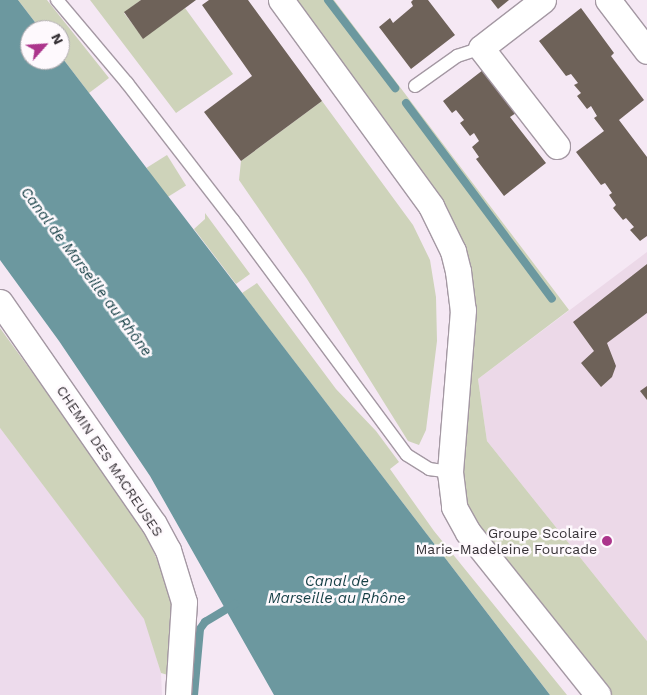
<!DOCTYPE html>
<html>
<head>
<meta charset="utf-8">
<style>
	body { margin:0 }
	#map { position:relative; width:647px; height:695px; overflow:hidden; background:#f5e8f4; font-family:"Work Sans",sans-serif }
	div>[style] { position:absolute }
	.built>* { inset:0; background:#eddbec }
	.education>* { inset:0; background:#ecd9e8 }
	.green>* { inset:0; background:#ced3ba; transform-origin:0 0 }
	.water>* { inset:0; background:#6c989f }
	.stream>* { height:8px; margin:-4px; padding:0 4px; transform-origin:4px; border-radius:4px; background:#6c989f }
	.building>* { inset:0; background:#6e6259 }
	.roads { filter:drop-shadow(1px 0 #a498a3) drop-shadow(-1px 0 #a498a3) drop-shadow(0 1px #a498a3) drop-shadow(0 -1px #a498a3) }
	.lane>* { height:12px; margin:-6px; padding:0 6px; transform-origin:6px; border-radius:6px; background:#fff }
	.street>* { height:25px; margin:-12.5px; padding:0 12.5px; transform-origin:12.5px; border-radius:12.5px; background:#fff }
	.dots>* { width:14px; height:14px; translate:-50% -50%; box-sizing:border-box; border:2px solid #fef9fd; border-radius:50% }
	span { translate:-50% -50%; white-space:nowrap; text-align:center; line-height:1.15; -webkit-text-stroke:5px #fef9fd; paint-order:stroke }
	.street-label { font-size:14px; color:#383338 }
	.poi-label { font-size:14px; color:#383338 }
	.right { translate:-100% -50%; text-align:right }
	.water-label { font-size:15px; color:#153f45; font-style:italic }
	.north { position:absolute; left:20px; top:20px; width:50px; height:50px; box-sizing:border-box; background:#fef9fd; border:1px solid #afaaae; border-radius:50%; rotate:64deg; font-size:14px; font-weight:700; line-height:20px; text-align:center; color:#383338 }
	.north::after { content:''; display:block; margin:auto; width:18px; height:22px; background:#ac358c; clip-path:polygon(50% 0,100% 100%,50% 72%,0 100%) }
</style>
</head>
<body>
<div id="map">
	<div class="built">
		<div style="clip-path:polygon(0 428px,145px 619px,161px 673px,162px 695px,0 695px)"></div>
	</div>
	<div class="education">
		<div style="clip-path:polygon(647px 252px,647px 641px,487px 441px,478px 379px)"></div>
	</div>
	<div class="green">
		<div style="clip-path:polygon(18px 0,47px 0,109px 78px,89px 93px,60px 55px,60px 30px,41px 30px)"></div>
		<div style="clip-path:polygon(90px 0,141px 0,124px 13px,143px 38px,185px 8px,233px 74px,176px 113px)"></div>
		<div style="clip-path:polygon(293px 0,334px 0,569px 310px,478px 379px,487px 441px,647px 641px,647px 695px,611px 695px,473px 524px,463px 503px,460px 481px,469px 272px)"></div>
		<div style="clip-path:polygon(322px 101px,413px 225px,430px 260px,436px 297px,437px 341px,426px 430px,419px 445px,408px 441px,307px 279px,239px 180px,241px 161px)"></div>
		<div style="left:167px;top:155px;width:36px;height:24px;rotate:58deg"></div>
		<div style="clip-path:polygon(205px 213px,250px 274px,236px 284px,194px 229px,205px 219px)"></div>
		<div style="clip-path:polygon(257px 283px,336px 389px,376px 431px,399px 462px,390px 469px,434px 531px,567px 695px,550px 695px,242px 293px)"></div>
		<div style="clip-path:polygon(0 328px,111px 481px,149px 541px,170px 590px,172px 615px,168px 675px,161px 673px,144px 619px,0 428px)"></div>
	</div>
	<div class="water">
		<div style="clip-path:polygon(0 0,18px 0,41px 30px,30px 30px,30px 60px,60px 60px,60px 55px,550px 695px,274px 695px,150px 476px,59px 341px,0 260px)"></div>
	</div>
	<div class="stream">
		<div style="left:328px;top:0;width:111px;rotate:52.7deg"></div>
		<div style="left:406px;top:103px;width:244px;rotate:53.3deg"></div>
		<div style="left:194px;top:695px;width:66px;rotate:-84.8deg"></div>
		<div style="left:200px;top:629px;width:9px;rotate:-54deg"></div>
		<div style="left:205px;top:622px;width:35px;rotate:-31deg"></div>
	</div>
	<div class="building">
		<div style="clip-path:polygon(141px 0,196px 0,143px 39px,124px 12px)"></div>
		<div style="clip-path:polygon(209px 0,248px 0,322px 101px,241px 161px,204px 112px,252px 76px,202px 5px)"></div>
		<div style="clip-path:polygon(413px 0,428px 0,455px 35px,411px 69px,379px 27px,390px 18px,393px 23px,413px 6px,411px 2px)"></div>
		<div style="clip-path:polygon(491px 0,509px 0,498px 9px)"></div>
		<div style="clip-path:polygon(581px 8px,614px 53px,611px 56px,644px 100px,619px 120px,647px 157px,647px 236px,640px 241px,630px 230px,634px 227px,626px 218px,623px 220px,613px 208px,616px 205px,609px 195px,612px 193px,605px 183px,601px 185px,576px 152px,604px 131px,594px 118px,597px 116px,591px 106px,587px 109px,577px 96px,581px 93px,574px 85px,578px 83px,571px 74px,566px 76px,539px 41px)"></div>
		<div style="clip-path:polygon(483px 70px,516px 113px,510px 117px,546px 163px,504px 196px,476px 159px,479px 157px,472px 147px,479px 141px,474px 133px,470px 136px,460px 123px,464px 120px,456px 110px,452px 113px,443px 101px)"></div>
		<div style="clip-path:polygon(647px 264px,647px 313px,607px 343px,616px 366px,612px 377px,601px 387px,581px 363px,594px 351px,573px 322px)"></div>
		<div style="clip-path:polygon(647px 386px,647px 400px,640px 391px)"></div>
	</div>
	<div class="roads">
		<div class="lane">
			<div style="left:57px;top:0;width:109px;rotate:49.9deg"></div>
			<div style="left:127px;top:83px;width:173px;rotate:52.3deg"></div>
			<div style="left:233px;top:220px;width:292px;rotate:53.5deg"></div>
			<div style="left:407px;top:455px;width:26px;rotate:32deg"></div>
			<div style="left:429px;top:469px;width:21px;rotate:8deg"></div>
			<div style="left:415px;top:86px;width:52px;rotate:-35.5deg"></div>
			<div style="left:457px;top:56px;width:25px;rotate:-18deg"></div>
		</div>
		<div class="street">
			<div style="left:281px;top:0;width:255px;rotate:53.9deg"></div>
			<div style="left:431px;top:206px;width:50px;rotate:63.9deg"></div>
			<div style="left:453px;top:251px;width:21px;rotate:76deg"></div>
			<div style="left:458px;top:271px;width:39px;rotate:83deg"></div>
			<div style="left:463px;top:310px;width:163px;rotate:94.6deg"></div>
			<div style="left:450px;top:472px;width:35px;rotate:83deg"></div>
			<div style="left:454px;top:507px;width:29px;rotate:61deg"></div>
			<div style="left:468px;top:532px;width:208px;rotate:51.4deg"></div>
			<div style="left:543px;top:0;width:78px;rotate:142.3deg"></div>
			<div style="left:481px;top:48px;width:124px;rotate:52.2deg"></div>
			<div style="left:608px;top:0;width:64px;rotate:52.6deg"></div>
			<div style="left:0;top:302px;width:270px;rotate:55.3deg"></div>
			<div style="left:154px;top:524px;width:30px;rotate:62deg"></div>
			<div style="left:168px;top:550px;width:54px;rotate:72.9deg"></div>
			<div style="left:184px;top:602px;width:93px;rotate:93.7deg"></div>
		</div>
	</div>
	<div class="dots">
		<div style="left:607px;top:541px;background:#ac358c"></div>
	</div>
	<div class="street-label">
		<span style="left:110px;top:461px;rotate:56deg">CHEMIN DES MACREUSES</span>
	</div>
	<div class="poi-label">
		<span class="right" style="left:597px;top:541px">Groupe Scolaire<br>Marie-Madeleine Fourcade</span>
	</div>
	<div class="water-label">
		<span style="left:86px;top:272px;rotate:53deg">Canal de Marseille au Rhône</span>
		<span style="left:337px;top:590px">Canal de<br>Marseille au Rhône</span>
	</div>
	<div class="north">N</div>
</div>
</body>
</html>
